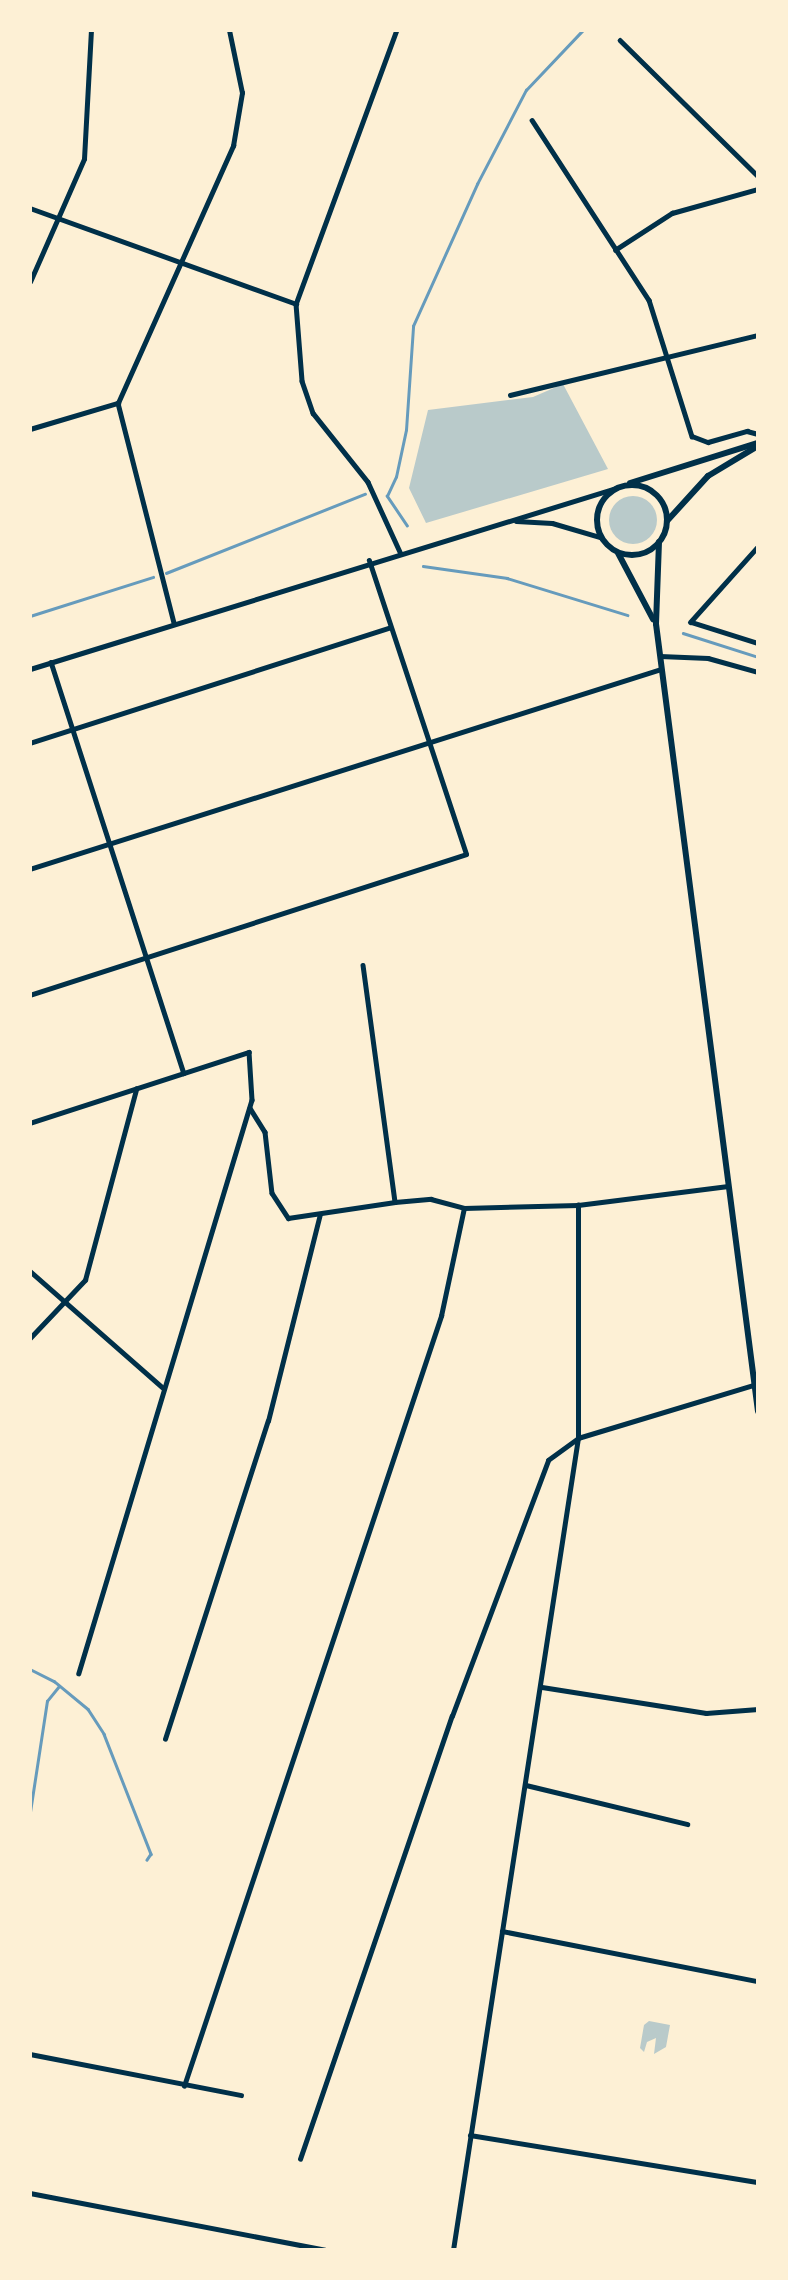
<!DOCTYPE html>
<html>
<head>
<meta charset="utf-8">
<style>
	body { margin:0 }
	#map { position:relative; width:788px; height:2280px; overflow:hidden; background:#fdf0d5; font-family:"Fira Sans Condensed",sans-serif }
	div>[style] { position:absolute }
	.green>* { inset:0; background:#b9caca }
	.round { border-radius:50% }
	.stream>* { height:2.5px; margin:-1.25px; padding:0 1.25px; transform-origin:1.25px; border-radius:1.25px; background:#669bbc }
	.minor>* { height:4.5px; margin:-2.25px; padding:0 2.25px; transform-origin:2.25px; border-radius:2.25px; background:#003049 }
	.secondary>* { height:5px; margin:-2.5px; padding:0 2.5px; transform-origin:2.5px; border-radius:2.5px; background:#003049 }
	.primary>* { height:6px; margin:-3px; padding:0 3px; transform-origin:3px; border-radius:3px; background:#003049 }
	.primary>.ring { margin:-3px; padding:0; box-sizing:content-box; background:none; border:6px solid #003049; border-radius:50% }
	span { translate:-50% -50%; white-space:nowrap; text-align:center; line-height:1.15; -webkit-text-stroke:5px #fdf0d5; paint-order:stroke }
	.frame { position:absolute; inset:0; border:32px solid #fdf0d5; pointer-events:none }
</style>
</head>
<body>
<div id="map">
	<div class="green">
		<div style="clip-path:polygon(563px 384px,608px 469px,426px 523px,409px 488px,428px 410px,533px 397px)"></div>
		<div class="round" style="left:609px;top:496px;width:48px;height:48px"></div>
		<div style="clip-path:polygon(649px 2021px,670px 2025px,666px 2047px,654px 2054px,656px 2038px,647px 2042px,644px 2052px,640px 2048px,644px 2025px)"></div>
	</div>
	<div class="stream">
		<div style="left:407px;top:526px;width:36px;rotate:-124deg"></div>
		<div style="left:387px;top:496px;width:21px;rotate:-65deg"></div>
		<div style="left:396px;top:477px;width:48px;rotate:-78deg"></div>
		<div style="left:406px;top:430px;width:104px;rotate:-86.1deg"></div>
		<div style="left:413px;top:326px;width:156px;rotate:-65.7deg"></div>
		<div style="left:477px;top:184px;width:106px;rotate:-62.5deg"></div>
		<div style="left:526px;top:90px;width:83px;rotate:-46.5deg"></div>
		<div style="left:423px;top:566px;width:85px;rotate:8.1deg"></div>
		<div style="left:507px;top:578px;width:126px;rotate:17.1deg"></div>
		<div style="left:166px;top:573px;width:214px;rotate:-21.7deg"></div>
		<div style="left:30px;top:616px;width:129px;rotate:-17.6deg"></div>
		<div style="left:683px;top:633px;width:79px;rotate:17.7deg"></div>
		<div style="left:30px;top:1669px;width:27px;rotate:27deg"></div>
		<div style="left:54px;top:1681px;width:44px;rotate:39.5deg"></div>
		<div style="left:88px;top:1709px;width:30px;rotate:57deg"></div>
		<div style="left:104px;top:1734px;width:129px;rotate:68.6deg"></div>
		<div style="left:151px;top:1854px;width:7px;rotate:124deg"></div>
		<div style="left:30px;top:1812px;width:112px;rotate:-81.3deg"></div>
		<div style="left:47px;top:1701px;width:19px;rotate:-51deg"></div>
	</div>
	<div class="minor">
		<div style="left:397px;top:30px;width:292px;rotate:110.2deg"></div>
		<div style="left:296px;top:304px;width:77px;rotate:85.5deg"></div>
		<div style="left:302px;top:381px;width:34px;rotate:71deg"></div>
		<div style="left:313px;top:413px;width:88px;rotate:51.4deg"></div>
		<div style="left:368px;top:482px;width:77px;rotate:65.4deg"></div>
		<div style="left:620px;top:40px;width:194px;rotate:44.6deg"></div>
		<div style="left:532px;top:120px;width:215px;rotate:57deg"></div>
		<div style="left:649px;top:300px;width:143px;rotate:72.5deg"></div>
		<div style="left:692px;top:436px;width:17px;rotate:21deg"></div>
		<div style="left:708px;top:442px;width:41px;rotate:-15.8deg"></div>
		<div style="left:747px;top:431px;width:11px;rotate:15deg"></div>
		<div style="left:30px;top:208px;width:283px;rotate:19.8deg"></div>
		<div style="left:615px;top:250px;width:68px;rotate:-33deg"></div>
		<div style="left:672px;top:213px;width:89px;rotate:-15.6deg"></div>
		<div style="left:30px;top:282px;width:134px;rotate:-66.3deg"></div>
		<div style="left:84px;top:159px;width:129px;rotate:-86.9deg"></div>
		<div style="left:510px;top:395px;width:255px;rotate:-13.6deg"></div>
		<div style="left:118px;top:403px;width:282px;rotate:-65.9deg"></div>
		<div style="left:233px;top:146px;width:54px;rotate:-80.4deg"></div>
		<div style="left:242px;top:93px;width:64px;rotate:-101.7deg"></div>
		<div style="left:118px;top:403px;width:226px;rotate:75.7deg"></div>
		<div style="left:30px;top:429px;width:92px;rotate:-16.5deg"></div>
		<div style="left:758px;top:547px;width:101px;rotate:131.8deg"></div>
		<div style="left:691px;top:622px;width:70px;rotate:17.4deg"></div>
		<div style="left:660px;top:656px;width:48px;rotate:2.4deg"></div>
		<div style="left:708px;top:658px;width:52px;rotate:15.6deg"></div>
		<div style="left:51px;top:662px;width:432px;rotate:72.1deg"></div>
		<div style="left:30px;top:743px;width:377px;rotate:-17.8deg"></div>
		<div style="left:30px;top:869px;width:662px;rotate:-17.59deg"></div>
		<div style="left:363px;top:965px;width:239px;rotate:82.3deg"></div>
		<div style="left:30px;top:995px;width:458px;rotate:-17.9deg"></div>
		<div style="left:466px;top:854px;width:309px;rotate:-108.3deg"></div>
		<div style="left:250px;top:1108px;width:28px;rotate:58deg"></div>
		<div style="left:265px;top:1132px;width:61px;rotate:83.5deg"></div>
		<div style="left:272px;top:1193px;width:30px;rotate:57deg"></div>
		<div style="left:288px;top:1218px;width:108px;rotate:-8.5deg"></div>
		<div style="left:395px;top:1202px;width:36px;rotate:-5deg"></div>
		<div style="left:431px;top:1199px;width:34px;rotate:15deg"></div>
		<div style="left:464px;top:1208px;width:114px;rotate:-1.5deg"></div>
		<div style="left:578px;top:1205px;width:151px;rotate:-7.2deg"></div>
		<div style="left:30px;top:1123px;width:230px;rotate:-18deg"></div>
		<div style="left:249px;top:1052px;width:48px;rotate:86.4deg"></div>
		<div style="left:252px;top:1100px;width:599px;rotate:106.8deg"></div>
		<div style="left:30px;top:1271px;width:176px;rotate:41.3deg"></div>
		<div style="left:30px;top:1338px;width:80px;rotate:-46.5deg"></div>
		<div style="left:85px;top:1280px;width:198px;rotate:-75deg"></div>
		<div style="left:542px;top:1687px;width:166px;rotate:9deg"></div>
		<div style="left:706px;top:1713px;width:52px;rotate:-4.4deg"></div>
		<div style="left:165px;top:1739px;width:334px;rotate:-72.1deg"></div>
		<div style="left:268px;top:1421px;width:213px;rotate:-75.9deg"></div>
		<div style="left:526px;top:1785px;width:166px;rotate:13.6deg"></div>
		<div style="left:502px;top:1931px;width:261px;rotate:11.1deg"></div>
		<div style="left:30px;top:2054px;width:215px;rotate:11deg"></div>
		<div style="left:184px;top:2086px;width:812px;rotate:-71.54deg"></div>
		<div style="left:441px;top:1316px;width:110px;rotate:-78deg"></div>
		<div style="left:470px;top:2135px;width:292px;rotate:9.3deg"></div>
		<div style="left:300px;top:2159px;width:468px;rotate:-71.1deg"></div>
		<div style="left:452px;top:1716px;width:273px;rotate:-69.4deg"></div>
		<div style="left:548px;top:1460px;width:37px;rotate:-36deg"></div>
		<div style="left:578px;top:1438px;width:184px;rotate:-16.8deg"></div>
		<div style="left:30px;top:2193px;width:300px;rotate:10.9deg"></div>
		<div style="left:453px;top:2250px;width:822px;rotate:-81.25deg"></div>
		<div style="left:578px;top:1438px;width:233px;rotate:-90deg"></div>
	</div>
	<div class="secondary">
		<div style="left:516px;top:521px;width:36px;rotate:3deg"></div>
		<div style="left:552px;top:523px;width:50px;rotate:16.3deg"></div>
		<div style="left:30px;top:669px;width:613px;rotate:-17.16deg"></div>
	</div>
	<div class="primary">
		<div style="left:630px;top:483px;width:134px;rotate:-17.4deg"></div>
		<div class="ring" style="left:597px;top:485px;width:64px;height:64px"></div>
		<div style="left:667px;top:521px;width:61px;rotate:-47.7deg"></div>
		<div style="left:708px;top:476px;width:56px;rotate:-31.1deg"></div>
		<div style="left:659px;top:542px;width:82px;rotate:92.1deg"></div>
		<div style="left:656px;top:624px;width:794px;rotate:82.62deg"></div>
		<div style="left:618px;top:553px;width:75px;rotate:62.1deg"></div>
	</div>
	<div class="frame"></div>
</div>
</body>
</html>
